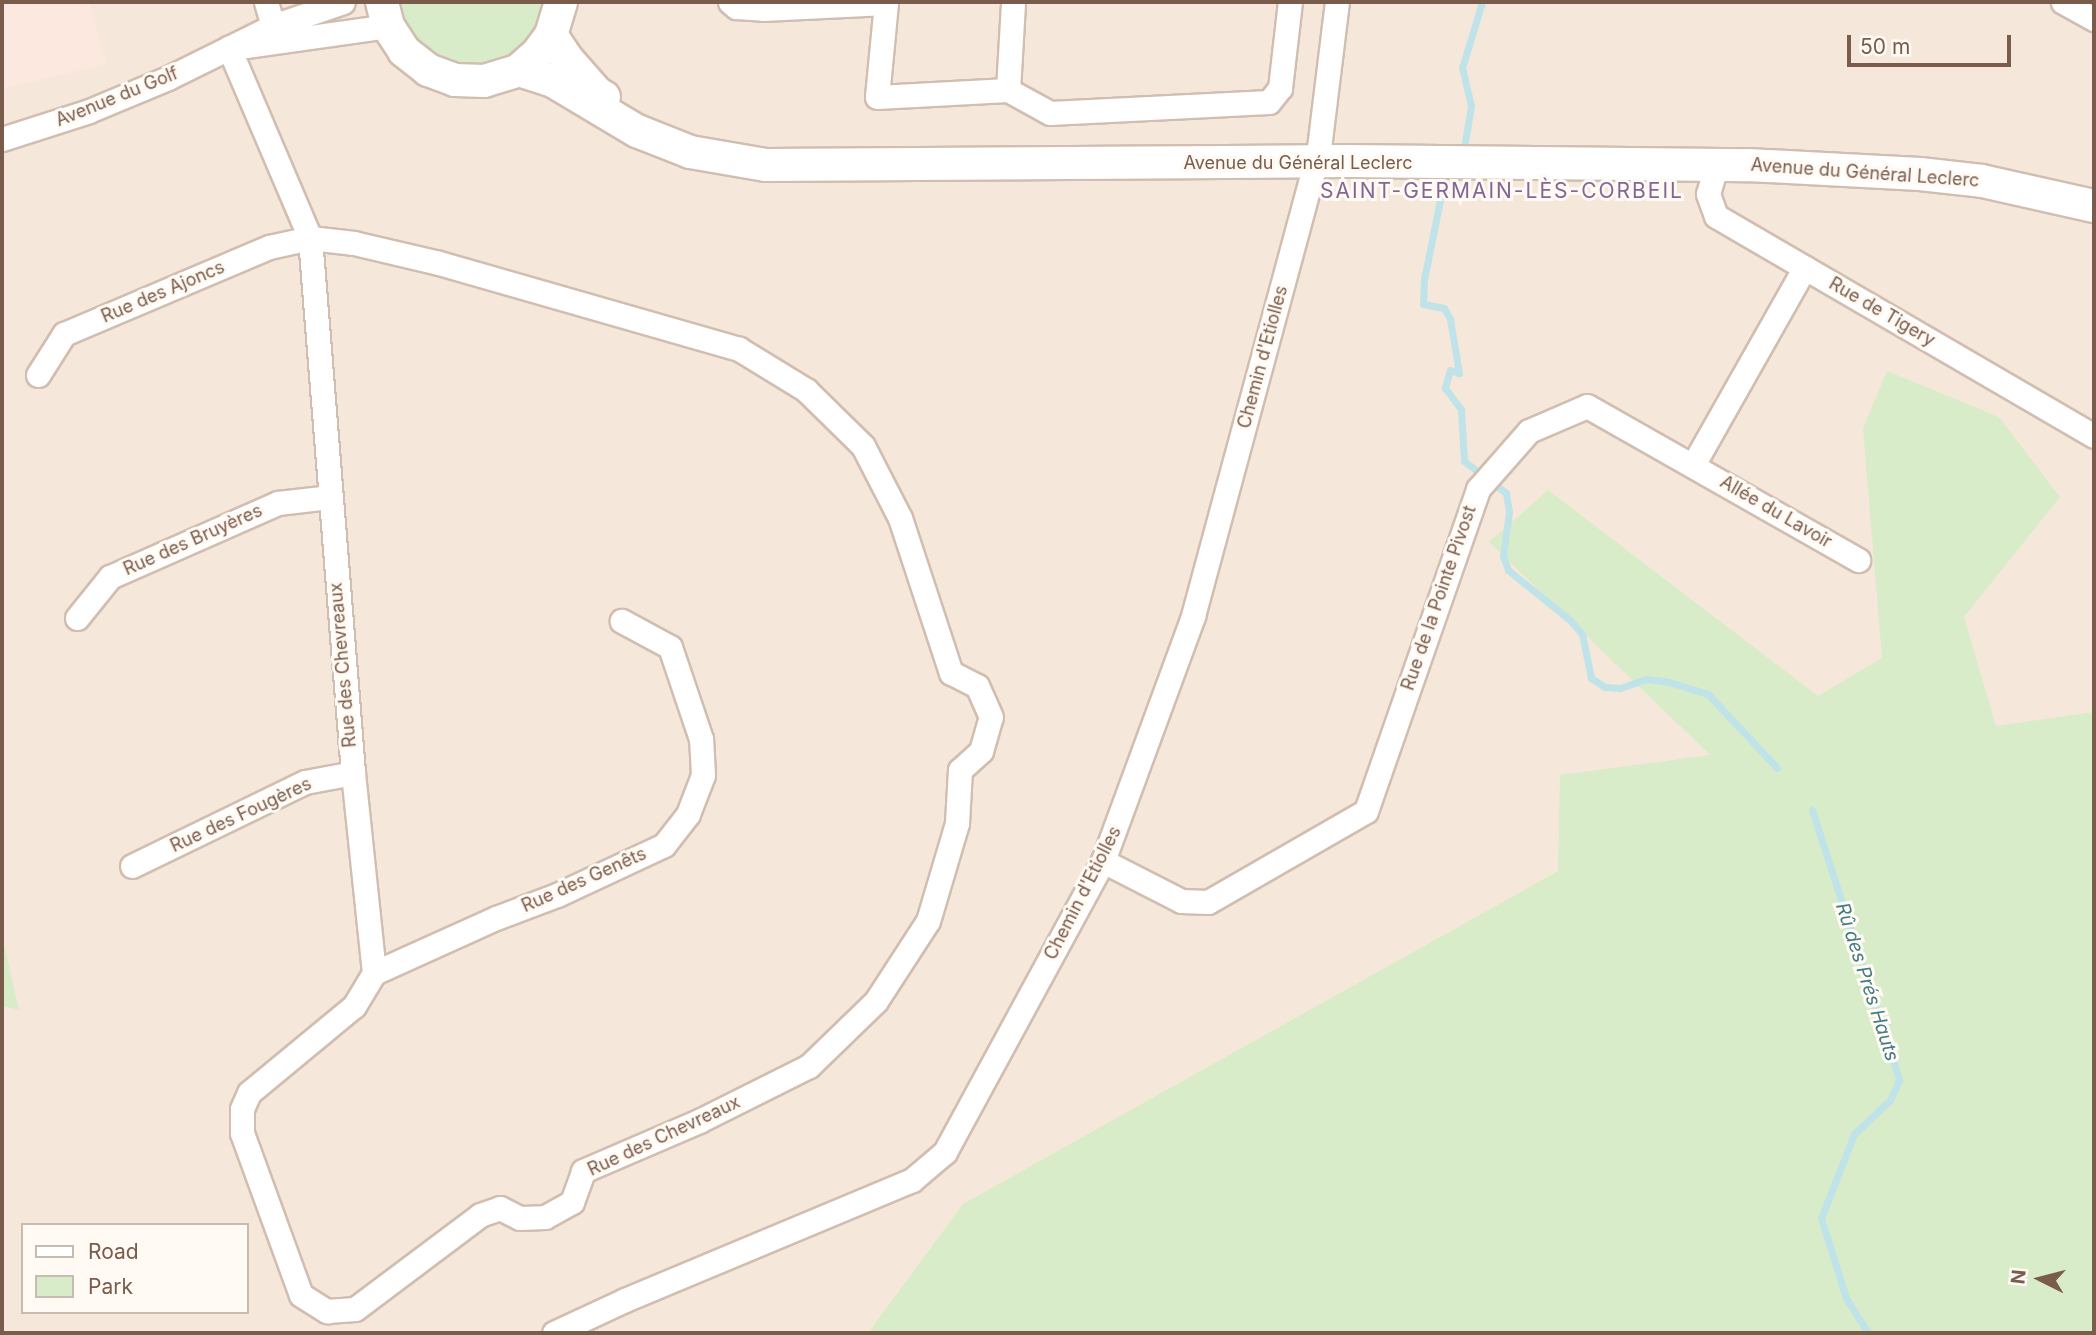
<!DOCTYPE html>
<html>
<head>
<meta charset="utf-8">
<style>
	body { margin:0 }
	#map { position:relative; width:2096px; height:1335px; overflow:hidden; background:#fdf6ec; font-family:Inter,sans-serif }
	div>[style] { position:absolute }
	.residential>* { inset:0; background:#f5e8da }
	.commercial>* { inset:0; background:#fde8e0 }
	.green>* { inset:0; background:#d8ecc9 }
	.stream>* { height:7px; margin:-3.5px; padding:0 3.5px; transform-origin:3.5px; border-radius:3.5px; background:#bfe3e8 }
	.roads { filter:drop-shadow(2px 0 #d1beb0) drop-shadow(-2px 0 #d1beb0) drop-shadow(0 2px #d1beb0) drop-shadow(0 -2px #d1beb0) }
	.minor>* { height:23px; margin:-11.5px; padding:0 11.5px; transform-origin:11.5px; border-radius:11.5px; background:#fff }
	.secondary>* { height:32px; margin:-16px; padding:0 16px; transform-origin:16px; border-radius:16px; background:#fff }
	span { translate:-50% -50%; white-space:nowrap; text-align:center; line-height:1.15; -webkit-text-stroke:6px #fffaf3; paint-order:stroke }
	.street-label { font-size:18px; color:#7a5c4d }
	.water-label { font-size:19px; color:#437c86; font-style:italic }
	.quarter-label { font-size:21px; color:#846695; letter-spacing:2px }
	.frame { position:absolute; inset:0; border:4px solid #7a5c4d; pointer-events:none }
	.legend { position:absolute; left:21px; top:1223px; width:228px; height:91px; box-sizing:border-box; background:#fffaf3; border:2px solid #cabbb1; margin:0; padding:9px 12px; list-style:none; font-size:21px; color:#7a5c4d }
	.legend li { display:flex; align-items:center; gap:14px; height:35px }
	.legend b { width:35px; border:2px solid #cabbb1 }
	.north { position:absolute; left:2005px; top:1244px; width:70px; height:70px; -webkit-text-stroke:5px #fffaf3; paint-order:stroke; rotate:276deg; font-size:19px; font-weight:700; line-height:28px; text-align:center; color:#7a5c4d }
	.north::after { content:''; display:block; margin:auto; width:24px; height:32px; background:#7a5c4d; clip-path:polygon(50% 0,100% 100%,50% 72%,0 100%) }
	.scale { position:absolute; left:1847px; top:35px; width:164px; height:32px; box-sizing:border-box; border:4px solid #7a5c4d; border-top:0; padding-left:9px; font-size:21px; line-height:24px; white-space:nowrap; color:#7a5c4d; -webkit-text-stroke:5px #fffaf3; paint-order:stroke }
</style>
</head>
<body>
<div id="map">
	<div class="residential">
		<div style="clip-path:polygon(evenodd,2px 2px,2094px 2px,2094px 1333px,2px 1333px,2px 2px,23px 1225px,247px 1225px,247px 1312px,23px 1312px,23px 1225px)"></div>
	</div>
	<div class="commercial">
		<div style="clip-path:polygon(2px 2px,89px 2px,106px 64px,2px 89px)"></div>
	</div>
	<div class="green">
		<div style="clip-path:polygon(397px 2px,548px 2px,545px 15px,528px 42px,516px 52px,502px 60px,470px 66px,454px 64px,425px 50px,405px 25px)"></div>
		<div style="clip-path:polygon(1887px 371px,1999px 417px,2060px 497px,1964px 617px,1996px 726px,2094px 712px,2094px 1333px,868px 1333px,963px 1204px,1558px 871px,1560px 775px,1710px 755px,1489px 542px,1548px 490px,1818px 696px,1882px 658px,1863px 428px)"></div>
		<div style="clip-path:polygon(2px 936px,19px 1010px,2px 1006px)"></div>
	</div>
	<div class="stream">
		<div style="left:1463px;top:154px;width:49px;rotate:-80.5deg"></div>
		<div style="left:1471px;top:106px;width:39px;rotate:-103deg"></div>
		<div style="left:1462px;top:68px;width:69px;rotate:-73.1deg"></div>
		<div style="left:1460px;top:172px;width:34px;rotate:126deg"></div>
		<div style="left:1440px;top:200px;width:81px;rotate:101.4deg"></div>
		<div style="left:1424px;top:279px;width:25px;rotate:92deg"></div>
		<div style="left:1423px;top:304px;width:21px;rotate:11deg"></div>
		<div style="left:1444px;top:308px;width:13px;rotate:61deg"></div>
		<div style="left:1450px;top:319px;width:55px;rotate:80.5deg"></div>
		<div style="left:1459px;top:373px;width:9px;rotate:-162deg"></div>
		<div style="left:1450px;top:370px;width:19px;rotate:106deg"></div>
		<div style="left:1445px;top:388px;width:26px;rotate:53deg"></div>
		<div style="left:1461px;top:409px;width:52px;rotate:86.7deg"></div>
		<div style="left:1464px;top:461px;width:53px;rotate:37.3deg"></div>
		<div style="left:1506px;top:493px;width:19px;rotate:81deg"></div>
		<div style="left:1509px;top:512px;width:44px;rotate:97.8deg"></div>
		<div style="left:1503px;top:556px;width:15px;rotate:70deg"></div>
		<div style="left:1508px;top:570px;width:81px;rotate:39deg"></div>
		<div style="left:1571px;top:621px;width:17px;rotate:50deg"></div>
		<div style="left:1582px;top:634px;width:45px;rotate:78.4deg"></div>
		<div style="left:1591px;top:678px;width:17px;rotate:33deg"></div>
		<div style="left:1605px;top:687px;width:15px;rotate:4deg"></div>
		<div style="left:1620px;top:688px;width:28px;rotate:-19deg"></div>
		<div style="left:1646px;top:679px;width:23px;rotate:7deg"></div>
		<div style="left:1669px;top:682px;width:41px;rotate:17.1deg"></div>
		<div style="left:1708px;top:694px;width:101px;rotate:47deg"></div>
		<div style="left:1812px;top:810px;width:284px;rotate:72.1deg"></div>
		<div style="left:1899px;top:1080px;width:22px;rotate:114deg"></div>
		<div style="left:1890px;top:1100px;width:50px;rotate:136.6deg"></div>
		<div style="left:1854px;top:1134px;width:90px;rotate:111.4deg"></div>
		<div style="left:1821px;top:1218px;width:84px;rotate:72.6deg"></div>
		<div style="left:1846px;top:1298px;width:41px;rotate:57.8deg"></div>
	</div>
	<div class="roads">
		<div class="minor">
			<div style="left:266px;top:2px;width:25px;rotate:74deg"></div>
			<div style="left:730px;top:2px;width:8px;rotate:40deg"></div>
			<div style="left:736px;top:7px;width:27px;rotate:4deg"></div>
			<div style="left:763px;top:9px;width:123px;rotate:-2.8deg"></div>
			<div style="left:886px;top:3px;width:94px;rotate:95.5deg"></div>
			<div style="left:877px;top:97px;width:131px;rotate:-3.1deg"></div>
			<div style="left:1008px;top:90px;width:48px;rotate:28.7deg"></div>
			<div style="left:1050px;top:113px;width:219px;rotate:-2.9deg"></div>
			<div style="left:1269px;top:102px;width:18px;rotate:-52deg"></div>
			<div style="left:1280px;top:88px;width:87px;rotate:-83.4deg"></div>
			<div style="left:2063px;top:2px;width:35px;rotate:29deg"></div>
			<div style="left:246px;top:46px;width:143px;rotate:-8deg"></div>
			<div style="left:1008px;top:90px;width:88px;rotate:-86.7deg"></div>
			<div style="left:2px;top:139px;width:91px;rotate:-17.8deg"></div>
			<div style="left:89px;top:111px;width:86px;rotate:-22.7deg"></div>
			<div style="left:168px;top:78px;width:117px;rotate:-26.3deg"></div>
			<div style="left:273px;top:26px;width:74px;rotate:-18.9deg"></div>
			<div style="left:1717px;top:164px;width:31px;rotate:107deg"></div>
			<div style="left:1708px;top:194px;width:23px;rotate:70deg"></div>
			<div style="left:1716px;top:216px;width:437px;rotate:30.2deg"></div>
			<div style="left:38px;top:375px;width:49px;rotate:-57.6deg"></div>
			<div style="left:64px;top:334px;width:223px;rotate:-23deg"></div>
			<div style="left:269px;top:247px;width:42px;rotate:-12.4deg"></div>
			<div style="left:310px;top:238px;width:537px;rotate:85.4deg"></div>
			<div style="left:353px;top:773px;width:201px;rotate:84deg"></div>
			<div style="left:374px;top:973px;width:39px;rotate:121deg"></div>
			<div style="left:354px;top:1006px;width:136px;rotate:140.4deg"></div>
			<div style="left:249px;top:1093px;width:17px;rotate:114deg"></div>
			<div style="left:242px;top:1109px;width:24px;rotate:90deg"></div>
			<div style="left:242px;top:1133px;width:172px;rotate:70deg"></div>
			<div style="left:301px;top:1295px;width:31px;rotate:32deg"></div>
			<div style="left:327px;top:1311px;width:28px;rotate:-4deg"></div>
			<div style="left:355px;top:1309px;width:156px;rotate:-36.9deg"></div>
			<div style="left:480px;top:1215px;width:21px;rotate:-19deg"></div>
			<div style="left:500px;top:1208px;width:22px;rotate:27deg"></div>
			<div style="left:520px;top:1218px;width:25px;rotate:-2deg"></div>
			<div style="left:545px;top:1217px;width:31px;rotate:-29deg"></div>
			<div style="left:572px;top:1202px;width:33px;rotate:-70deg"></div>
			<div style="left:583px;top:1171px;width:126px;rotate:-23.3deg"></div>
			<div style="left:699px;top:1121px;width:123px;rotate:-26.6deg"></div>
			<div style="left:809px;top:1066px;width:93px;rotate:-44.1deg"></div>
			<div style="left:876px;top:1001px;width:95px;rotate:-57deg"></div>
			<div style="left:928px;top:921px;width:102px;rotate:-73.5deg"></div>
			<div style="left:957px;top:823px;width:53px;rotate:-86.8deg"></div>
			<div style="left:960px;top:770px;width:28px;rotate:-42deg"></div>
			<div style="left:981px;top:751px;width:35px;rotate:-74deg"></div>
			<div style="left:991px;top:717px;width:34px;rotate:-114deg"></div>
			<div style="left:977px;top:686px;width:29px;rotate:-153deg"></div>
			<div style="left:951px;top:673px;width:163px;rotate:-108.2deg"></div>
			<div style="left:900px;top:518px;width:81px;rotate:-117.2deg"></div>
			<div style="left:863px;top:446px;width:80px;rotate:-135.5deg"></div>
			<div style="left:806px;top:390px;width:79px;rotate:-148.5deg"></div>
			<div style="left:739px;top:349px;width:312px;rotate:-164deg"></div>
			<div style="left:439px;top:263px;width:87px;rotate:-166.8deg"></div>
			<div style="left:354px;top:243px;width:44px;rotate:-173.5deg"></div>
			<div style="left:310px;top:238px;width:207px;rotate:-113.1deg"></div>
			<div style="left:1693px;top:465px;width:227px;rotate:-60.5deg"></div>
			<div style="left:77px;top:618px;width:53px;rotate:-51.2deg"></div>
			<div style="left:110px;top:577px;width:184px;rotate:-23.8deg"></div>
			<div style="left:278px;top:503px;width:51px;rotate:-6.7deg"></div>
			<div style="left:1103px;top:861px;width:88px;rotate:27.1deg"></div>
			<div style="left:1181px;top:901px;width:27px;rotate:2deg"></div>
			<div style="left:1208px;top:902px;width:182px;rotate:-29.9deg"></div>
			<div style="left:1366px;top:811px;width:341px;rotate:-70.8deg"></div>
			<div style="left:1478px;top:489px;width:77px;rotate:-48.7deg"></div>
			<div style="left:1529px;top:431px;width:63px;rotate:-23.3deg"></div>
			<div style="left:1587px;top:406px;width:312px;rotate:29.6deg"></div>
			<div style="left:132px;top:866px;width:192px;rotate:-25.9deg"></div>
			<div style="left:305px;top:782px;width:49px;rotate:-10.6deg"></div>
			<div style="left:374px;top:973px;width:134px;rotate:-24.3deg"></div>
			<div style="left:496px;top:918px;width:65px;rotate:-20.7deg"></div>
			<div style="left:557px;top:895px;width:118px;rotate:-25deg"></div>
			<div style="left:664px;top:845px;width:39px;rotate:-52deg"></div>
			<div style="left:688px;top:814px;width:42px;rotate:-69deg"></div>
			<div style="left:703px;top:775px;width:36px;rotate:-93deg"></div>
			<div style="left:701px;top:739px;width:97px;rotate:-108.6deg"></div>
			<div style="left:670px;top:647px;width:55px;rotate:-151.6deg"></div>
			<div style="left:554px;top:1333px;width:78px;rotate:-24.9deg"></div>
			<div style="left:625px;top:1300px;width:311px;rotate:-22.7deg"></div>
			<div style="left:912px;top:1180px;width:43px;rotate:-40.3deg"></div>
			<div style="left:945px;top:1152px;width:331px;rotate:-61.5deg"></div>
			<div style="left:1103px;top:861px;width:261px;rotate:-69.8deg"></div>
			<div style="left:1193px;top:616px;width:485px;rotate:-74.9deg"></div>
			<div style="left:1319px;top:148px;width:147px;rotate:-83deg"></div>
		</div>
		<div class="secondary">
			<div style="left:382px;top:2px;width:25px;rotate:76deg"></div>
			<div style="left:388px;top:26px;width:30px;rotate:57deg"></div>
			<div style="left:404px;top:51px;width:31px;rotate:38deg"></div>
			<div style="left:428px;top:70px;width:29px;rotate:20deg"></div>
			<div style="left:455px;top:80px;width:29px;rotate:2deg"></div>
			<div style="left:484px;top:81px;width:37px;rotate:-17deg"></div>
			<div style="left:519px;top:70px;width:25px;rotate:-42deg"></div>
			<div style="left:538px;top:53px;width:22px;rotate:-54deg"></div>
			<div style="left:551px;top:35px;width:34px;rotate:-73deg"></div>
			<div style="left:551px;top:35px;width:30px;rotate:56deg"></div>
			<div style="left:568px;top:60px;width:44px;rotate:48.7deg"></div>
			<div style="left:597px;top:93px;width:8px;rotate:30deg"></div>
			<div style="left:519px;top:70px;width:36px;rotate:18deg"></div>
			<div style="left:553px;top:81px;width:98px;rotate:30.8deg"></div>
			<div style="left:637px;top:131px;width:57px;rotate:21.6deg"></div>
			<div style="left:690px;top:152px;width:77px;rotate:9.7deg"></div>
			<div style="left:766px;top:165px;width:581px;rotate:-0.39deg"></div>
			<div style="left:1347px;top:161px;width:401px;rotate:0.6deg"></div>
			<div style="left:1748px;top:165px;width:172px;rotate:3deg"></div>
			<div style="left:1920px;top:174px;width:62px;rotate:6.4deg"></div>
			<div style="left:1982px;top:181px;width:115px;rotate:12.6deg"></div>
		</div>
	</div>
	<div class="street-label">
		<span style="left:117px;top:97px;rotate:-22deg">Avenue du Golf</span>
		<span style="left:1298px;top:163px">Avenue du Général Leclerc</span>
		<span style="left:1865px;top:173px;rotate:4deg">Avenue du Général Leclerc</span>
		<span style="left:163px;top:292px;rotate:-23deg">Rue des Ajoncs</span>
		<span style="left:1882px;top:312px;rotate:30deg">Rue de Tigery</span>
		<span style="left:1263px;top:357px;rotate:-75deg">Chemin d'Etiolles</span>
		<span style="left:1776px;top:512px;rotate:30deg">Allée du Lavoir</span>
		<span style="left:193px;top:540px;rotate:-24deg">Rue des Bruyères</span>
		<span style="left:1439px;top:598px;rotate:-71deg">Rue de la Pointe Pivost</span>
		<span style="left:343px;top:665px;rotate:-95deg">Rue des Chevreaux</span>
		<span style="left:241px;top:815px;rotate:-25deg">Rue des Fougères</span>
		<span style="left:584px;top:880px;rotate:-24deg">Rue des Genêts</span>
		<span style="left:1083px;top:893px;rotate:-63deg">Chemin d'Etiolles</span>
		<span style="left:664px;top:1136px;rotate:-25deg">Rue des Chevreaux</span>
	</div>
	<div class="water-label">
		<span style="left:1867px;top:982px;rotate:72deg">Rû des Prés Hauts</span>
	</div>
	<div class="quarter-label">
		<span style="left:1502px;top:191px">SAINT-GERMAIN-LÈS-CORBEIL</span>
	</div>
	<div class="frame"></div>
	<ul class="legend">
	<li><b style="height:9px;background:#fff"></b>Road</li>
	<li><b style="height:19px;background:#d8ecc9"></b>Park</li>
	</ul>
	<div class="north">N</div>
	<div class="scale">50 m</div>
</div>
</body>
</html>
